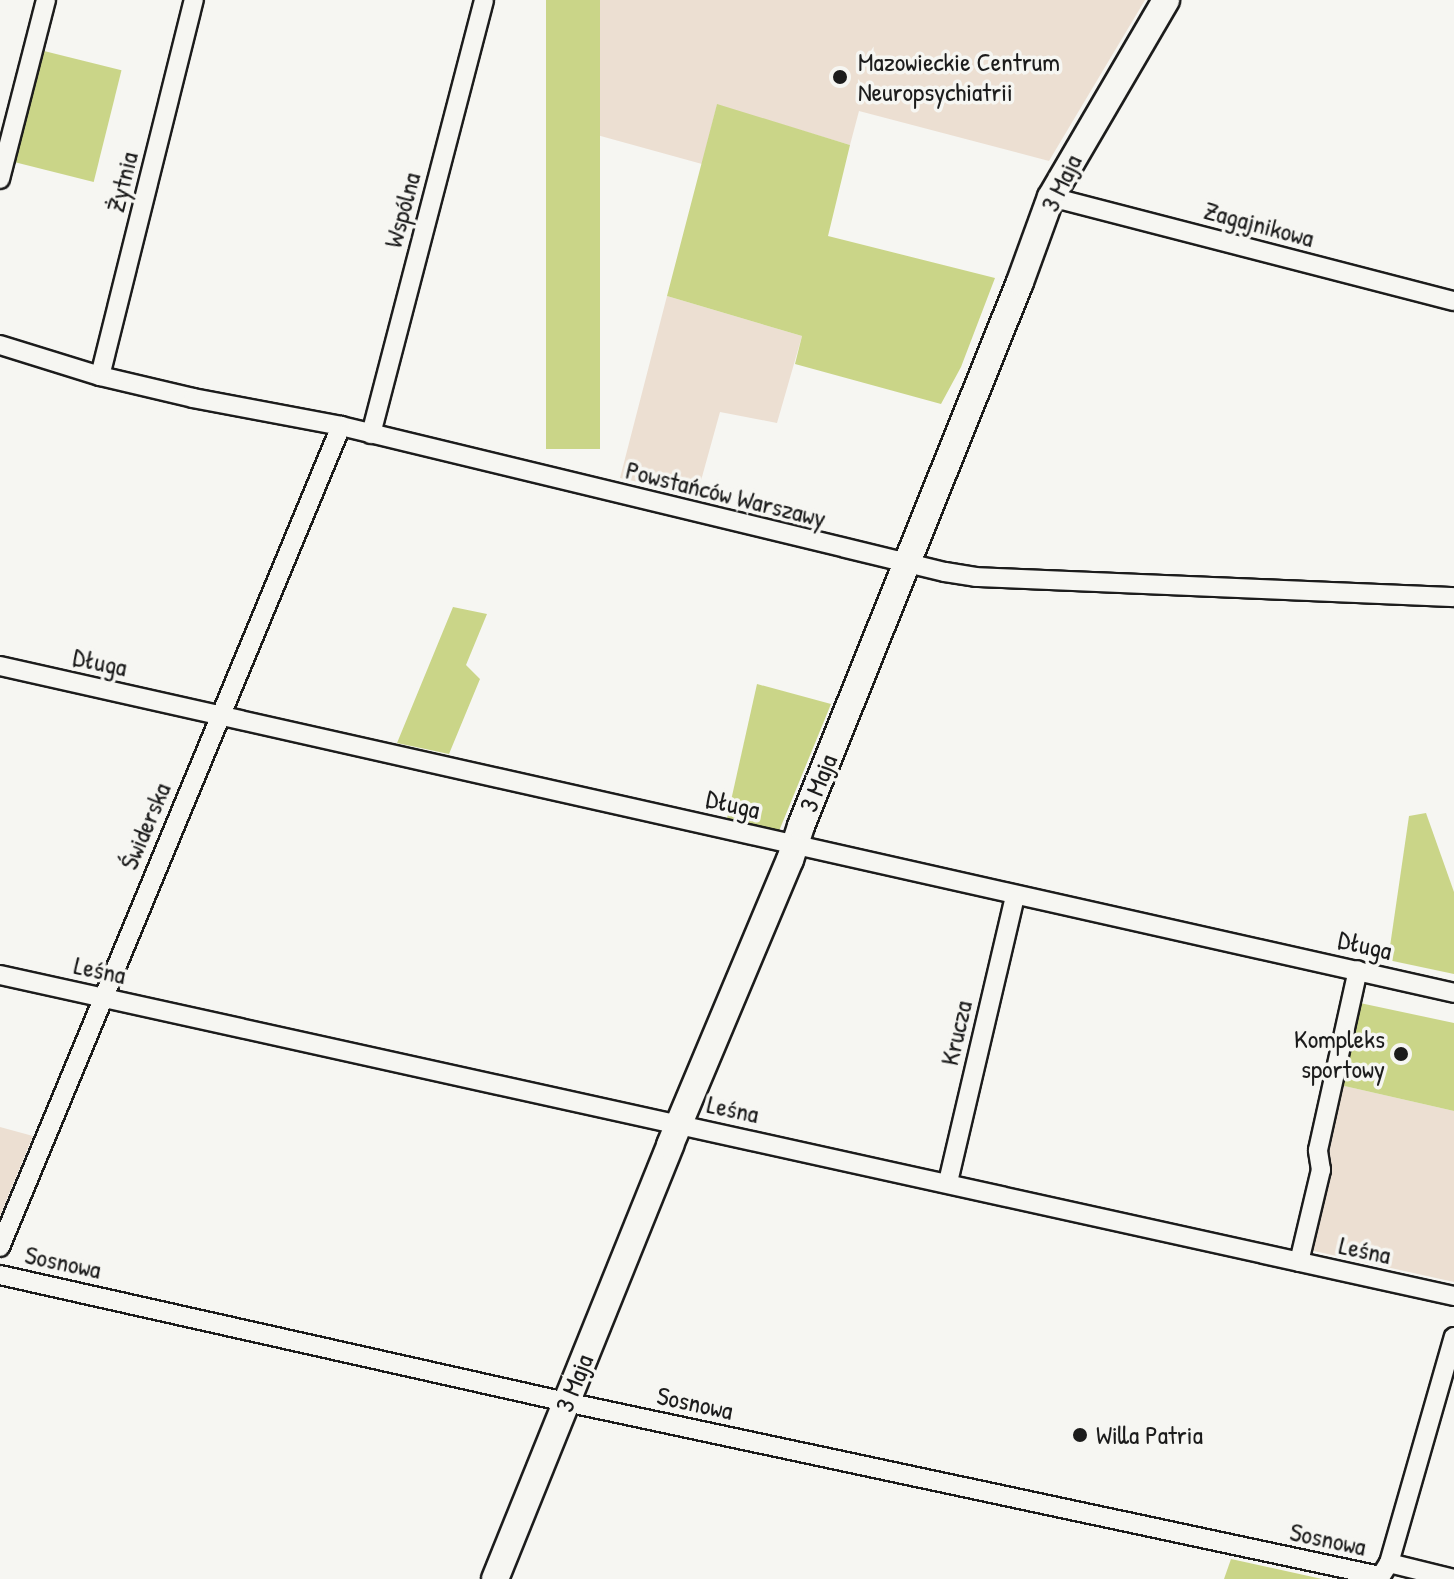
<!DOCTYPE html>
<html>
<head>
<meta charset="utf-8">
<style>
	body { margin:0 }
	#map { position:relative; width:1454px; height:1579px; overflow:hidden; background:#f6f6f2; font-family:"Patrick Hand",sans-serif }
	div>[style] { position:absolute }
	.built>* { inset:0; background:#ecdfd2 }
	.green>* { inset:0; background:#cad588; transform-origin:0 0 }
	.roads { filter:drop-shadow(2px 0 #1c1c1c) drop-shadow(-2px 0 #1c1c1c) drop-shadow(0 2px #1c1c1c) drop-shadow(0 -2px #1c1c1c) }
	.street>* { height:18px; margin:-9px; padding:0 9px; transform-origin:9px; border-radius:9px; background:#f6f6f2 }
	.secondary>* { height:26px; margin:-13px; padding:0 13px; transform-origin:13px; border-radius:13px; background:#f6f6f2 }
	.dots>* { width:22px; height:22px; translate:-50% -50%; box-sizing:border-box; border:4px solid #f6f6f2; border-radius:50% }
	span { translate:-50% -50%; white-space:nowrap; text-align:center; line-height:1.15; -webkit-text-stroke:7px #f6f6f2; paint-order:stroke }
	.poi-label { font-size:26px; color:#1c1c1c }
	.left { translate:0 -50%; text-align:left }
	.right { translate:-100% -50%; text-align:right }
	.street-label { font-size:26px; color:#1c1c1c }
</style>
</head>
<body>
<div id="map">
	<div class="built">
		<div style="clip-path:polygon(600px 0,1145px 0,1049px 161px,859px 111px,850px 145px,717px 105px,702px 164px,568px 127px)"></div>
		<div style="clip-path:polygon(667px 296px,802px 336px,777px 423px,720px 412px,697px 495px,620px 478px)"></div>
		<div style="clip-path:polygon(1340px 1085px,1454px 1111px,1454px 1282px,1305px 1249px)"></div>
		<div style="clip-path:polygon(0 1127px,33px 1136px,0 1216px)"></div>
	</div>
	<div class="green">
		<div style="left:546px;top:0;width:54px;height:449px"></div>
		<div style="left:40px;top:50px;width:84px;height:115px;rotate:14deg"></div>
		<div style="clip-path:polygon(717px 104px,850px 145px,828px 236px,995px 278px,961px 367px,941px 404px,795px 364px,802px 336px,667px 296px)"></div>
		<div style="clip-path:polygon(453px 607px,487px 614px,466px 665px,480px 679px,449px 754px,397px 743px)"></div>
		<div style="clip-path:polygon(757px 684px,831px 704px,777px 836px,726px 823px)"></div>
		<div style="clip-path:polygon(1426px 813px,1454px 892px,1454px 974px,1388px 960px,1409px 816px)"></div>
		<div style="clip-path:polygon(1360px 1003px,1454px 1023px,1454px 1111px,1340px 1085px)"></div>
		<div style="clip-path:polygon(1231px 1559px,1322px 1579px,1224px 1579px)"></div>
	</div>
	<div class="roads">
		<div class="street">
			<div style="left:0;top:179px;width:185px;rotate:-75.6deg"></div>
			<div style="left:1051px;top:197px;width:416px;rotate:14.5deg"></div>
			<div style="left:0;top:345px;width:105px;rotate:17.2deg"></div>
			<div style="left:100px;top:376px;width:96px;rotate:13.3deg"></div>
			<div style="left:193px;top:398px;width:151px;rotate:10.7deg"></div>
			<div style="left:341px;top:426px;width:621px;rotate:13.59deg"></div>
			<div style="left:945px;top:572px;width:31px;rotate:9deg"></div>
			<div style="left:976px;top:577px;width:478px;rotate:2.4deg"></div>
			<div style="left:100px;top:376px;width:388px;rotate:-76deg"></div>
			<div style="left:371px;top:434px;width:448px;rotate:-75.4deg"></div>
			<div style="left:0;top:666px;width:1490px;rotate:12.67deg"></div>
			<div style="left:0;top:975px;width:1489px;rotate:12.45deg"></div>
			<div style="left:948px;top:1182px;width:294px;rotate:-76.8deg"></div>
			<div style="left:0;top:1247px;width:889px;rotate:-67.44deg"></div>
			<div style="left:1299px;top:1262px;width:95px;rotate:-76.6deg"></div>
			<div style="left:1321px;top:1170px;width:20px;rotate:-99deg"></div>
			<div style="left:1318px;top:1150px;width:184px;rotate:-77.5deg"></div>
			<div style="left:0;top:1275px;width:580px;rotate:12.65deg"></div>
			<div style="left:566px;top:1402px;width:832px;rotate:12.07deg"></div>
			<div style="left:1389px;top:1563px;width:67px;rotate:13.8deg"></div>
			<div style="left:1379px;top:1579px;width:19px;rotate:-58deg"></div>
			<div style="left:1389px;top:1563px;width:235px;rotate:-74deg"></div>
		</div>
		<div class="secondary">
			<div style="left:495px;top:1579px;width:468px;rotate:-68deg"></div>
			<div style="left:670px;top:1145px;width:309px;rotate:-67.2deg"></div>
			<div style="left:790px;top:860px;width:36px;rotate:-72deg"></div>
			<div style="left:801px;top:826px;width:586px;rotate:-68.07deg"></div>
			<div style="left:1020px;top:282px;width:90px;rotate:-70deg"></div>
			<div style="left:1051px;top:197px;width:228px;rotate:-59.7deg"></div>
		</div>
	</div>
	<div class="dots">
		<div style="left:840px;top:77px;background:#1c1c1c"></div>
		<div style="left:1401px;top:1054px;background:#1c1c1c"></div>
		<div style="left:1080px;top:1435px;background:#1c1c1c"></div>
	</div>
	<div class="poi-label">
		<span class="left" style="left:858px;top:77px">Mazowieckie Centrum<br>Neuropsychiatrii</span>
		<span class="right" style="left:1385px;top:1054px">Kompleks<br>sportowy</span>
		<span class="left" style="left:1096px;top:1435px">Willa Patria</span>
	</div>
	<div class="street-label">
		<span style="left:122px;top:182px;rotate:-76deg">Żytnia</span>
		<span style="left:1061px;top:183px;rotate:-64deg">3 Maja</span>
		<span style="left:402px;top:210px;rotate:-75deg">Wspólna</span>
		<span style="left:1259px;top:224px;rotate:15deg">Zagajnikowa</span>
		<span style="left:726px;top:494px;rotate:14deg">Powstańców Warszawy</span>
		<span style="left:100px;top:662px;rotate:12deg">Długa</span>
		<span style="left:818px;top:783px;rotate:-68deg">3 Maja</span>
		<span style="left:733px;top:804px;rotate:13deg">Długa</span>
		<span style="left:145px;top:826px;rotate:-67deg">Świderska</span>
		<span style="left:1365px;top:945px;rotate:13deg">Długa</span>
		<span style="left:100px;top:970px;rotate:12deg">Leśna</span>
		<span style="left:956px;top:1033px;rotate:-77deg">Krucza</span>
		<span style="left:733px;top:1109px;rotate:12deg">Leśna</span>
		<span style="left:1365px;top:1250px;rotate:12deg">Leśna</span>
		<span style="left:63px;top:1262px;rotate:12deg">Sosnowa</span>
		<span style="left:574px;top:1383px;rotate:-68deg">3 Maja</span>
		<span style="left:695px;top:1403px;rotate:12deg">Sosnowa</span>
		<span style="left:1328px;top:1539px;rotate:12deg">Sosnowa</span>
	</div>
</div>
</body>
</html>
